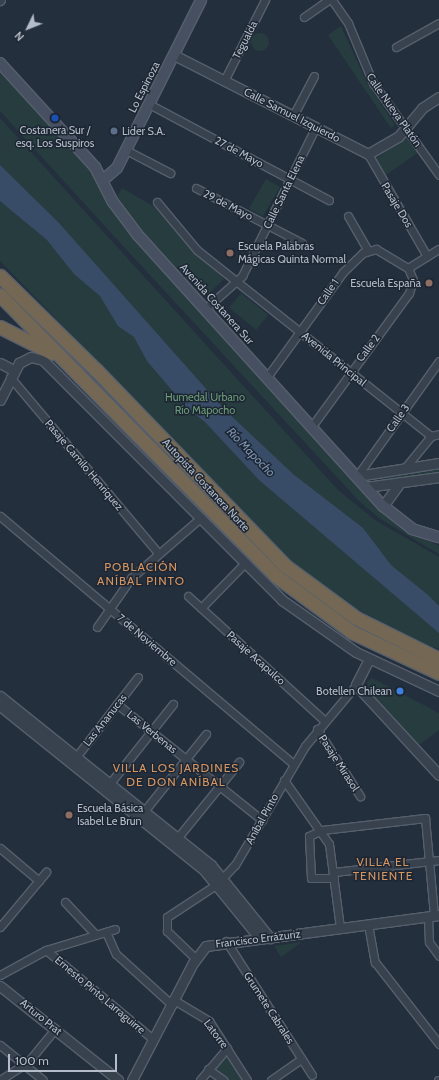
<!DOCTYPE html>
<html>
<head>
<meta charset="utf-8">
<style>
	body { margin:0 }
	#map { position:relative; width:439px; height:1080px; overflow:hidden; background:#242f3e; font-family:Cabin,sans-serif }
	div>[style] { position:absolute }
	.green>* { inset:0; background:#263c3f; transform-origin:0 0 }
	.round { border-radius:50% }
	.water>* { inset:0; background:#394c67 }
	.roads { filter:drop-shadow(1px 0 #565f6c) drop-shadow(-1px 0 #565f6c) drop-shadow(0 1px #565f6c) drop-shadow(0 -1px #565f6c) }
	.minor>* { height:7px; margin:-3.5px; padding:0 3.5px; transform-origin:3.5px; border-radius:3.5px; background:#38414e }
	.tertiary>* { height:9px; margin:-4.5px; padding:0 4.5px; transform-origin:4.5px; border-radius:4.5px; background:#38414e }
	.secondary>* { height:10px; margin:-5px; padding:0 5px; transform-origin:5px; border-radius:5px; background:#465061 }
	.motorway>* { height:13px; margin:-6.5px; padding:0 6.5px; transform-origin:6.5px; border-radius:6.5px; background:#746855 }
	.dots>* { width:11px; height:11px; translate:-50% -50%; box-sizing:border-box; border:2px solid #1d2633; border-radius:50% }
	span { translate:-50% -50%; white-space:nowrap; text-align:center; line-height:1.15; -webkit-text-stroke:3px #1d2633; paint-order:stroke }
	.street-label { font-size:11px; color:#b4bcc9 }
	.poi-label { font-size:11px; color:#b4bcc9 }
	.left { translate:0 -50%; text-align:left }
	.right { translate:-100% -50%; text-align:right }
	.park-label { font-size:11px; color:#6b9a76 }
	.water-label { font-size:12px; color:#7c92b1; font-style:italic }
	.neighbourhood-label { font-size:12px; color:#d59563; letter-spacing:1px }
	.north { position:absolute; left:8px; top:8px; width:40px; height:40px; -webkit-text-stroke:3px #1d2633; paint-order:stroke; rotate:227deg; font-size:11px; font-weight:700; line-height:16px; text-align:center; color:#b4bcc9 }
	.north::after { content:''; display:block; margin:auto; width:14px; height:18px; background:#b4bcc9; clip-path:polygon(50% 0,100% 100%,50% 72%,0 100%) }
	.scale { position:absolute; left:8px; top:1054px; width:109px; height:18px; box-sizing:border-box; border:2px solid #b4bcc9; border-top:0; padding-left:5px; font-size:12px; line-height:14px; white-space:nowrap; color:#b4bcc9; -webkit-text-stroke:3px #1d2633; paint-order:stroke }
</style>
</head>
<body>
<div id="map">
	<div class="green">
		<div style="clip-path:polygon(341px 26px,367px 83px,395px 125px,391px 128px,328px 35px)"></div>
		<div class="round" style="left:251px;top:33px;width:18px;height:18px"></div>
		<div style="clip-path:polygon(0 73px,94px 172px,103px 187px,392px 520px,439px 546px,439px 554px,379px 518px,359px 501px,112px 234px,0 111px)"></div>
		<div style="clip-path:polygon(0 118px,338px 490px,375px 520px,439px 557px,439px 649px,409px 639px,350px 605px,288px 559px,0 261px)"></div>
		<div style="left:407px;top:137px;width:19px;height:40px;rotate:55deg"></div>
		<div style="left:266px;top:179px;width:16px;height:34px;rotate:30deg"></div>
		<div style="clip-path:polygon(122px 188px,153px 206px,224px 279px,204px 298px,141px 229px,117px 196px)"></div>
		<div style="left:241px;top:293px;width:35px;height:19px;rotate:39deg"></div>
		<div style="clip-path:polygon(439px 468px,439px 474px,367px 481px,368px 478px)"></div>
		<div style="clip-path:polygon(372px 678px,439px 713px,439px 730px,419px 745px,368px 690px,367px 682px)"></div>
		<div style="clip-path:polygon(302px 942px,281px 957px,274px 946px)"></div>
		<div style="clip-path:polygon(227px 1054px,243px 1080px,228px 1080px,212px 1069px)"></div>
	</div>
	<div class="water">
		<div style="clip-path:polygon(0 165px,59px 223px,224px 409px,293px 474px,363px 528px,391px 565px,428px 595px,439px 606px,439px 633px,259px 480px,205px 422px,187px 408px,147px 361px,134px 337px,118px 326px,100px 296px,74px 274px,47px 240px,0 201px)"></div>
	</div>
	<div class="roads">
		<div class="minor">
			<div style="left:332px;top:0;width:28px;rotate:55deg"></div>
			<div style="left:348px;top:23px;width:65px;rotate:67.4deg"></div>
			<div style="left:373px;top:83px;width:113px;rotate:54.3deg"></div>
			<div style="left:0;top:1px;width:1px;rotate:-45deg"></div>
			<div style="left:304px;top:17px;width:29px;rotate:-35deg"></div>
			<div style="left:396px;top:47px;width:49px;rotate:-29.2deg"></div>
			<div style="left:224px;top:81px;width:91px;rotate:-63.2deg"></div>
			<div style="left:149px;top:104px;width:204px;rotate:28.1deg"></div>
			<div style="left:293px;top:116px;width:45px;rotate:-62.3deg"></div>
			<div style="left:126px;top:150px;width:50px;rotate:27.6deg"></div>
			<div style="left:368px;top:154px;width:118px;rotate:60deg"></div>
			<div style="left:196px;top:188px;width:119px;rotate:27.4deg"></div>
			<div style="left:157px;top:202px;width:62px;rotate:50.2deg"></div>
			<div style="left:197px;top:250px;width:299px;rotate:38.5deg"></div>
			<div style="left:348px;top:216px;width:39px;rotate:60deg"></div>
			<div style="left:408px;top:268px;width:36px;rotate:-32deg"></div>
			<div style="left:205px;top:309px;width:50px;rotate:-41.7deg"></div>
			<div style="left:242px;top:276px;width:165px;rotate:-63.7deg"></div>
			<div style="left:10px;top:377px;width:230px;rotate:49.9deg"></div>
			<div style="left:267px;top:377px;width:130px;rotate:-54.1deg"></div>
			<div style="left:343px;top:272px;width:28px;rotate:-44deg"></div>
			<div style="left:363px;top:253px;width:14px;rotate:-17deg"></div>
			<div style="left:376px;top:249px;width:37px;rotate:31deg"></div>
			<div style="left:408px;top:268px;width:13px;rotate:67deg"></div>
			<div style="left:413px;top:280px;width:14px;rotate:107deg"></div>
			<div style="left:409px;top:293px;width:165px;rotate:126.1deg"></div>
			<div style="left:404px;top:469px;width:43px;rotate:-50.7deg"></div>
			<div style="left:431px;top:436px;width:8px;rotate:-14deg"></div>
			<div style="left:357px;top:476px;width:141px;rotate:-54.5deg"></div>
			<div style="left:0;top:516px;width:384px;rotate:40.2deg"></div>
			<div style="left:188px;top:596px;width:184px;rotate:42.4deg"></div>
			<div style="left:201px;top:608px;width:60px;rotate:-45.7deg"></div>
			<div style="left:97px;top:627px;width:60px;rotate:-55.2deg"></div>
			<div style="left:131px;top:578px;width:90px;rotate:-40.9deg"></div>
			<div style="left:117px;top:704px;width:186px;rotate:38.7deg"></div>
			<div style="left:317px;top:729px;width:80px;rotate:57.3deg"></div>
			<div style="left:73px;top:761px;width:106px;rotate:-52.3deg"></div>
			<div style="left:284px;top:780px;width:78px;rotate:54.9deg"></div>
			<div style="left:329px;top:844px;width:84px;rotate:82.5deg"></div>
			<div style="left:107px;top:787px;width:106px;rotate:-51.5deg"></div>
			<div style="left:141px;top:815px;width:104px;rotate:-51.3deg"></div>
			<div style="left:175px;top:841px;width:102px;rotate:-51deg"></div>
			<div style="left:0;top:848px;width:51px;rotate:40.2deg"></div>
			<div style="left:334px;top:872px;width:106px;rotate:-6.5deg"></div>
			<div style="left:334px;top:878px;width:23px;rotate:180deg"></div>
			<div style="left:311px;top:878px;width:42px;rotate:-92.7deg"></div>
			<div style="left:309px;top:836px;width:14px;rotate:-25deg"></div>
			<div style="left:322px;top:830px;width:104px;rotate:-6.6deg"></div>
			<div style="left:425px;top:818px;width:97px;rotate:84.7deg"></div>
			<div style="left:65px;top:902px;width:45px;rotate:46.8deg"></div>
			<div style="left:428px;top:916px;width:26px;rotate:88deg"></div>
			<div style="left:429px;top:942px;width:17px;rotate:54deg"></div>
			<div style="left:368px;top:924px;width:39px;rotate:80deg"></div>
			<div style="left:375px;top:962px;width:104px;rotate:52deg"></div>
			<div style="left:0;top:927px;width:72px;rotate:-50.1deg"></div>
			<div style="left:106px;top:932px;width:24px;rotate:66deg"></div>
			<div style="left:116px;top:954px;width:76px;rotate:42.3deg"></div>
			<div style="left:226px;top:941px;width:159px;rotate:57.3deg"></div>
			<div style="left:46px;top:950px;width:139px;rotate:39.8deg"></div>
			<div style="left:195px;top:958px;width:39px;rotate:-136deg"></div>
			<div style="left:167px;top:931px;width:14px;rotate:-90deg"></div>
			<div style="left:167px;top:917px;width:60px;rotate:-33.4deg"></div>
			<div style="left:217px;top:884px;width:26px;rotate:-47deg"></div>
			<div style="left:235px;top:865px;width:138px;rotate:-59.5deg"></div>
			<div style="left:305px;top:746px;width:80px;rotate:-50.1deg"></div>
			<div style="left:0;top:975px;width:52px;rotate:-28.5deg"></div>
			<div style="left:46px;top:950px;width:72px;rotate:-16.9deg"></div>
			<div style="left:174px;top:1000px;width:41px;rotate:31deg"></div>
			<div style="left:209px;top:1021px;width:70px;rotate:57.2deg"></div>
			<div style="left:0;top:1045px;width:55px;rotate:39.1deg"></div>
			<div style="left:208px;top:1069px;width:19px;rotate:36deg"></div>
			<div style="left:0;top:1080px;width:33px;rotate:-33deg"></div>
			<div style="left:28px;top:1062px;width:43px;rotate:-50.7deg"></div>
			<div style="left:200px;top:1080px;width:42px;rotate:-49.8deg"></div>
			<div style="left:271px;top:1080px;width:37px;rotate:-35deg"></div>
			<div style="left:438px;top:1080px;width:1px"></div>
		</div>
		<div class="tertiary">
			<div style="left:174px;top:55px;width:218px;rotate:27deg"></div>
			<div style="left:368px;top:154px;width:34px;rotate:-30deg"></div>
			<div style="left:398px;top:137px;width:38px;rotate:-50deg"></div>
			<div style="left:422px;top:108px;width:20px;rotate:-33deg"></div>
			<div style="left:0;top:363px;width:15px;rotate:28deg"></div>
			<div style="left:0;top:400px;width:42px;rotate:-62.8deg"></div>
			<div style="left:19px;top:363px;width:13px;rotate:-27deg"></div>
			<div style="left:31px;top:357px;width:12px;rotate:14deg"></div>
			<div style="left:43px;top:360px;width:339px;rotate:45.1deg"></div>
			<div style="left:282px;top:600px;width:90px;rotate:35.1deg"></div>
			<div style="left:356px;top:652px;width:92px;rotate:25.2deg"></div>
			<div style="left:357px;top:476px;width:83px;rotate:-9deg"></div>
			<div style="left:366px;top:487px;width:74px;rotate:-7.8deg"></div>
			<div style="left:383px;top:506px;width:29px;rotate:-54deg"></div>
			<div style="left:369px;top:659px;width:29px;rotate:117deg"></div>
			<div style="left:356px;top:685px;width:122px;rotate:47.3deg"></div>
			<div style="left:0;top:696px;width:270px;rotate:38.7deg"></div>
			<div style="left:211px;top:865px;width:94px;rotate:51.1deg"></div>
			<div style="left:0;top:706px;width:260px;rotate:38.8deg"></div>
			<div style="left:203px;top:869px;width:90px;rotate:50.8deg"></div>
			<div style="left:0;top:986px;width:151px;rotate:38.5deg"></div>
			<div style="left:132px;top:1080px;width:132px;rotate:-62.5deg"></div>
			<div style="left:193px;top:963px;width:21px;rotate:-53deg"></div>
			<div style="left:206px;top:946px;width:235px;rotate:-7.6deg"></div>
		</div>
		<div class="secondary">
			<div style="left:0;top:63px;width:141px;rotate:47.6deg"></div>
			<div style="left:95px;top:167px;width:39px;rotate:63deg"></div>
			<div style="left:113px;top:202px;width:40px;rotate:53deg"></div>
			<div style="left:137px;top:234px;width:367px;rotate:47.9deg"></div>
			<div style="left:383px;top:506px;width:37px;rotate:38deg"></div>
			<div style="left:412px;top:529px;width:28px;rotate:17deg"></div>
			<div style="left:103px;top:180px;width:18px;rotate:-41deg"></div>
			<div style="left:117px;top:168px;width:188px;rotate:-63.4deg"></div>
		</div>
		<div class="motorway">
			<div style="left:0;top:276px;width:134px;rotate:44.4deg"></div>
			<div style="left:96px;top:370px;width:271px;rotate:46deg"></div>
			<div style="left:284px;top:565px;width:89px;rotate:36.4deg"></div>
			<div style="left:356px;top:618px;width:93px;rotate:26.3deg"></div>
			<div style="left:0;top:295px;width:394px;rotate:45.5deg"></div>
			<div style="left:276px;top:576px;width:94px;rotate:36.4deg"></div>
			<div style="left:352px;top:632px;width:96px;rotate:25.2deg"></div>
			<div style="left:0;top:327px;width:58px;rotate:26.6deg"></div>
		</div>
	</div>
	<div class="dots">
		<div style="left:55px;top:118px;background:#1a4fb4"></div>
		<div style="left:114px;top:131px;background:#5c6f8a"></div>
		<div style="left:230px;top:253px;background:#8d6e63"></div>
		<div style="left:429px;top:283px;background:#8d6e63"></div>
		<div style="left:400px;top:691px;background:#3f7fe0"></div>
		<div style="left:69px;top:815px;background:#8d6e63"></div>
	</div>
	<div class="street-label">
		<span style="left:245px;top:40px;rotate:-63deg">Tegualda</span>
		<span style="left:144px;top:87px;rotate:-63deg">Lo Espinoza</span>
		<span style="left:394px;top:110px;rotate:55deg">Calle Nueva Platón</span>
		<span style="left:292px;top:115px;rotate:27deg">Calle Samuel Izquierdo</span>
		<span style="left:239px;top:152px;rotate:28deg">27 de Mayo</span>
		<span style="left:284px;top:192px;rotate:-64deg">Calle Santa Elena</span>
		<span style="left:228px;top:205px;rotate:27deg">29 de Mayo</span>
		<span style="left:397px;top:205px;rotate:59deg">Pasaje Dos</span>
		<span style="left:328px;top:292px;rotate:-55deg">Calle 1</span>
		<span style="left:217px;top:304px;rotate:48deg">Avenida Costanera Sur</span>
		<span style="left:368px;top:348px;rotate:-53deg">Calle 2</span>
		<span style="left:334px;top:359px;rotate:39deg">Avenida Principal</span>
		<span style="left:398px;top:418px;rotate:-55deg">Calle 3</span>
		<span style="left:84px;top:465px;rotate:50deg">Pasaje Camilo Henríquez</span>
		<span style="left:206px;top:485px;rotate:47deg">Autopista Costanera Norte</span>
		<span style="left:147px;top:640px;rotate:40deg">7 de Noviembre</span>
		<span style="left:256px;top:658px;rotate:42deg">Pasaje Acapulco</span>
		<span style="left:105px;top:720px;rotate:-52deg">Las Ananucas</span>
		<span style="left:152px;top:732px;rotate:39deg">Las Verbenas</span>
		<span style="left:339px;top:763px;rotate:57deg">Pasaje Mirasol</span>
		<span style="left:262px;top:819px;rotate:-61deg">Aníbal Pinto</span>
		<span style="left:258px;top:939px;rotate:-7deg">Francisco Errázuriz</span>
		<span style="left:100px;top:995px;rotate:40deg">Ernesto Pinto Larraguirre</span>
		<span style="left:269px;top:1008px;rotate:57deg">Grumete Cabrales</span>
		<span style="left:41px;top:1017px;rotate:39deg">Arturo Prat</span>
		<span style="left:216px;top:1034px;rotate:53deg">Latorre</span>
	</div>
	<div class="poi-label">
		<span style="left:55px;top:137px">Costanera Sur /<br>esq. Los Suspiros</span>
		<span class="left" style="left:122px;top:131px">Lider S.A.</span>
		<span class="left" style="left:238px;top:253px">Escuela Palabras<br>Mágicas Quinta Normal</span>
		<span class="right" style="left:421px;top:283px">Escuela España</span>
		<span class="right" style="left:392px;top:691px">Botellen Chilean</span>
		<span class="left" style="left:77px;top:815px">Escuela Básica<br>Isabel Le Brun</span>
	</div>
	<div class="park-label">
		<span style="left:205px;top:404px">Humedal Urbano<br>Río Mapocho</span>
	</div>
	<div class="water-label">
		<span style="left:251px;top:452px;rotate:46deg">Río Mapocho</span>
	</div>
	<div class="neighbourhood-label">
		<span style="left:141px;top:574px">POBLACIÓN<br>ANÍBAL PINTO</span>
		<span style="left:176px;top:775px">VILLA LOS JARDINES<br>DE DON ANÍBAL</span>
		<span style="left:383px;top:869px">VILLA EL<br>TENIENTE</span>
	</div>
	<div class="north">N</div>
	<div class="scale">100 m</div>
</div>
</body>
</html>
